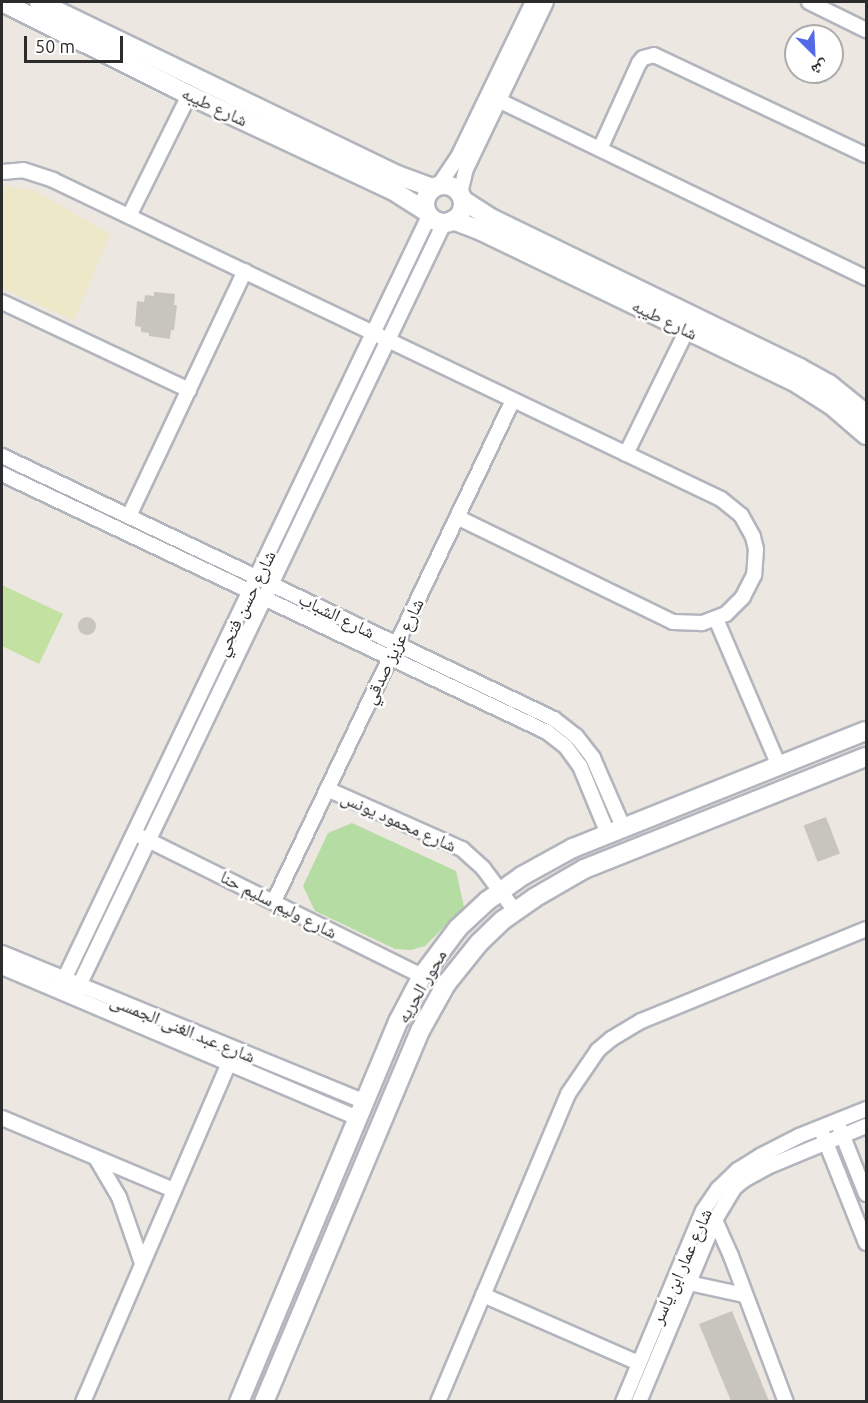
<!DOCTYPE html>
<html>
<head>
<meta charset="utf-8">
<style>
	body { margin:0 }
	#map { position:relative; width:868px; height:1403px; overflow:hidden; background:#ece7e0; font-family:Ubuntu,"Noto Naskh Arabic",sans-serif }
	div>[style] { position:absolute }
	.green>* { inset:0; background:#b4dca3 }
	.sand>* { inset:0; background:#ede8c7 }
	.pitch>* { inset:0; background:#c3e1a0 }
	.building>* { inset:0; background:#c8c5be; transform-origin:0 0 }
	.round { border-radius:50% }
	.roads { filter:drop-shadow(2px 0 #b3b5be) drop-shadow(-2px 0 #b3b5be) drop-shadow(0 2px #b3b5be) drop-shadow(0 -2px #b3b5be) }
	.street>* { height:14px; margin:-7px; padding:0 7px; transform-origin:7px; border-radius:7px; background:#fff }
	.secondary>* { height:18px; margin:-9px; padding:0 9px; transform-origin:9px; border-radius:9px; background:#fff }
	.secondary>.ring { margin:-9px; padding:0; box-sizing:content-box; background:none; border:18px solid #fff; border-radius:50% }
	span { translate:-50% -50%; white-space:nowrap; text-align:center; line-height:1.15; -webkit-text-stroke:5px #fff; paint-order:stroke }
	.street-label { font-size:18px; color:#2c2c2c }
	.frame { position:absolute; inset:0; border:3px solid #2c2c2c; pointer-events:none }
	.north { position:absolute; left:784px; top:24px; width:60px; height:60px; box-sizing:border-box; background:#fff; border:2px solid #ababab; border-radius:50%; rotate:156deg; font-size:16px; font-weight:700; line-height:24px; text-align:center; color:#2c2c2c }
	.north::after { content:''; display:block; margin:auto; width:21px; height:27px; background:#5469e5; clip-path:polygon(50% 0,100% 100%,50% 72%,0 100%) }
	.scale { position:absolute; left:24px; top:36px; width:99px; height:27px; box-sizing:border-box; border:3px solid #2c2c2c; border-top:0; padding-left:8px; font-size:18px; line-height:21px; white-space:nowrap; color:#2c2c2c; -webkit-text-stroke:4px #fff; paint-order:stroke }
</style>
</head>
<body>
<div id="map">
	<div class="green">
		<div style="clip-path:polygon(352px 823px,456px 871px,464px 907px,425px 946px,411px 950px,395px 949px,315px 911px,303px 886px,328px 833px)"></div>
	</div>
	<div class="sand">
		<div style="clip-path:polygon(6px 186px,35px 191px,110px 234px,74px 321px,2px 288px,2px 187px)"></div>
	</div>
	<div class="pitch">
		<div style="clip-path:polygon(2px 585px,63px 614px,39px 664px,2px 646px)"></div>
	</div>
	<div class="building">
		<div style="clip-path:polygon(154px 292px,175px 294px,174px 305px,177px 305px,174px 330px,171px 330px,170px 339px,149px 336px,149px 333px,141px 332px,141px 327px,135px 326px,137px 301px,144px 302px,145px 295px,154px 296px)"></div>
		<div class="round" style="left:78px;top:617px;width:18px;height:18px"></div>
		<div style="left:826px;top:817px;width:39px;height:24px;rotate:69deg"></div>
		<div style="clip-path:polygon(732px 1311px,769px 1401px,731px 1401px,699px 1324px)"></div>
	</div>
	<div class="roads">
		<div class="street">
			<div style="left:809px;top:2px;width:64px;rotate:26.2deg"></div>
			<div style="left:498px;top:100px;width:409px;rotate:25.8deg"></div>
			<div style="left:600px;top:149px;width:94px;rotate:-65.6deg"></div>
			<div style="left:639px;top:63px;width:6px;rotate:-51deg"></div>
			<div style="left:643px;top:58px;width:11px;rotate:-15deg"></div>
			<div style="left:654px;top:55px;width:234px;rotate:25.3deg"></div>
			<div style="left:2px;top:172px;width:21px;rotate:-5deg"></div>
			<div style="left:23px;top:170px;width:32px;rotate:18deg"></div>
			<div style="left:53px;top:180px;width:740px;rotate:25.53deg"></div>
			<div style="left:721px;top:499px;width:26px;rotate:39deg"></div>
			<div style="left:741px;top:515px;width:25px;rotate:61deg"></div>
			<div style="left:753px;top:537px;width:12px;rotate:76deg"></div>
			<div style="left:756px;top:549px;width:26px;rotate:94deg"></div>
			<div style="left:754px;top:575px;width:25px;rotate:117deg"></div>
			<div style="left:743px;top:597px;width:24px;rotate:135deg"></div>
			<div style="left:726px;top:614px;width:26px;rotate:159deg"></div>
			<div style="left:702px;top:623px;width:29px;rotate:-178deg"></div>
			<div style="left:673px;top:622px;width:240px;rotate:-154.1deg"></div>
			<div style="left:439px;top:185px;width:34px;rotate:-56deg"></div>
			<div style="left:458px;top:157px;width:172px;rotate:-64.2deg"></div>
			<div style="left:460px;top:194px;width:26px;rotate:-77deg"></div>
			<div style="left:466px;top:169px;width:185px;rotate:-64.4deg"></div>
			<div style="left:129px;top:216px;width:135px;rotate:-63.6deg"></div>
			<div style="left:2px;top:302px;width:207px;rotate:25.2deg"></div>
			<div style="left:626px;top:454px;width:138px;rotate:-63.8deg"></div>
			<div style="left:2px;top:456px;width:611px;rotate:25.48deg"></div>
			<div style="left:554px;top:719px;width:28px;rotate:38deg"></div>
			<div style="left:576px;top:736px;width:28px;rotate:52deg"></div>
			<div style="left:593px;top:758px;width:75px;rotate:66.5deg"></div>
			<div style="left:2px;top:474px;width:603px;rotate:25.33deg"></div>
			<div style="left:547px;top:732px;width:24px;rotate:38deg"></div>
			<div style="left:566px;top:747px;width:24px;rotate:54deg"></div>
			<div style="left:580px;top:766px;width:74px;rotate:67.6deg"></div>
			<div style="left:129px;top:516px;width:271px;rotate:-64.7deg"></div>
			<div style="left:716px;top:619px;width:160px;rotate:66.8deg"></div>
			<div style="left:327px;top:789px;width:148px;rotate:24deg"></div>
			<div style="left:462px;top:849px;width:28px;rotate:42deg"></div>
			<div style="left:483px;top:868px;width:54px;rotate:53.3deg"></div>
			<div style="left:142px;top:837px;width:313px;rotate:26.4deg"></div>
			<div style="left:274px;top:901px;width:555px;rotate:-64.5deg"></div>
			<div style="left:2px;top:953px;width:392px;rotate:22.3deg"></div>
			<div style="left:2px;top:967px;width:387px;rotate:23deg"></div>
			<div style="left:59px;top:990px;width:858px;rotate:-64.45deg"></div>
			<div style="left:74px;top:996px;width:857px;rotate:-64.42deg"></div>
			<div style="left:2px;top:1118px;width:186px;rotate:22.8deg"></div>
			<div style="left:840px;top:1129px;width:70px;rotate:68.2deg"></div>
			<div style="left:823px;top:1135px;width:116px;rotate:68.3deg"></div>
			<div style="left:96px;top:1158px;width:45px;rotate:59.5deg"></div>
			<div style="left:119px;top:1197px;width:70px;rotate:70.8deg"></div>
			<div style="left:715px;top:1220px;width:39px;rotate:66deg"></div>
			<div style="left:731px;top:1256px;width:156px;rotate:69.4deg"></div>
			<div style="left:689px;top:1283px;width:56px;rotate:12.3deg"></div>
			<div style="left:483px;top:1295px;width:170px;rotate:23.6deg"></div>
			<div style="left:83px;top:1402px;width:369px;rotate:-66.7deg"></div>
			<div style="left:438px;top:1402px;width:334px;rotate:-67.1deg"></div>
			<div style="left:568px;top:1094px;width:53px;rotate:-55.7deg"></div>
			<div style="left:598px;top:1050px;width:17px;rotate:-40deg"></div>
			<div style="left:611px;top:1039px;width:35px;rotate:-31deg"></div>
			<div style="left:641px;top:1021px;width:243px;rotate:-22.2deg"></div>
			<div style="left:623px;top:1402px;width:207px;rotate:-67.3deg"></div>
			<div style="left:703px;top:1211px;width:27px;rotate:-56deg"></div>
			<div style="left:718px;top:1189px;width:28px;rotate:-44deg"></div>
			<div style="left:738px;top:1170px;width:26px;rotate:-32deg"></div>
			<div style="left:760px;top:1156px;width:44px;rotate:-27.1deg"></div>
			<div style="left:799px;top:1136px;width:72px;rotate:-21.9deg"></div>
			<div style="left:639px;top:1402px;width:197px;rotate:-67.3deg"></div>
			<div style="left:715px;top:1220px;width:37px;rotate:-59deg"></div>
			<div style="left:734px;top:1188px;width:13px;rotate:-39deg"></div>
			<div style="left:744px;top:1180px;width:26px;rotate:-29deg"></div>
			<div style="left:767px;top:1167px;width:107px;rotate:-22.5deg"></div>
		</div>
		<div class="secondary">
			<div style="left:2px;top:2px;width:209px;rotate:26.4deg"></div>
			<div style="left:189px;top:95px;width:224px;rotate:25.1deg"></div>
			<div style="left:392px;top:190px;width:41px;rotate:32.2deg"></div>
			<div style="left:39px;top:2px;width:398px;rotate:25.8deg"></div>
			<div style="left:397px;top:175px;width:37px;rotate:20deg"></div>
			<div class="ring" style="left:425px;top:185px;width:20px;height:20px"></div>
			<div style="left:463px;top:200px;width:31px;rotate:33deg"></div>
			<div style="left:489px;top:217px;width:346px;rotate:25.9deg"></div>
			<div style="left:800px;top:368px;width:33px;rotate:29deg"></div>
			<div style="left:829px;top:384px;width:48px;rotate:39deg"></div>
			<div style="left:453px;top:220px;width:30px;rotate:21deg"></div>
			<div style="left:481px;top:231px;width:346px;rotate:25.7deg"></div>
			<div style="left:793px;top:381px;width:45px;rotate:32.3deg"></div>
			<div style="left:831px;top:405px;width:46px;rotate:40.6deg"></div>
			<div style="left:239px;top:1402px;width:414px;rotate:-67.3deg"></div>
			<div style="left:399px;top:1020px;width:50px;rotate:-62.4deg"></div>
			<div style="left:422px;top:976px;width:60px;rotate:-53.1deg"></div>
			<div style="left:458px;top:928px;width:40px;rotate:-43deg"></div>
			<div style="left:487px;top:901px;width:43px;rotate:-35.5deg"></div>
			<div style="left:522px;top:876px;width:58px;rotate:-28.8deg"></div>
			<div style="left:573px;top:848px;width:315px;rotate:-21.8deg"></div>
			<div style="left:264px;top:1402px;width:402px;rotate:-67.2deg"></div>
			<div style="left:420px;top:1031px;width:54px;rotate:-61deg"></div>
			<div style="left:446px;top:984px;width:53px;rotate:-51.2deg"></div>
			<div style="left:479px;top:943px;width:33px;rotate:-44deg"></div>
			<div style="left:503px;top:920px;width:38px;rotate:-35deg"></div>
			<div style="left:534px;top:898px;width:58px;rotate:-30.1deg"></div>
			<div style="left:584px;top:869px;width:303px;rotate:-21.7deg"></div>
		</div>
	</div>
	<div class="street-label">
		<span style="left:215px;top:106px;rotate:25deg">شارع طيبه</span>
		<span style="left:665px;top:319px;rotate:26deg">شارع طيبه</span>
		<span style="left:245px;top:603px;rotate:-64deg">شارع حسن فتحي</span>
		<span style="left:337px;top:615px;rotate:26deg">شارع الشباب</span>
		<span style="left:393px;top:651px;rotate:-64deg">شارع عزيز صدقي</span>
		<span style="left:399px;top:821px;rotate:24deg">شارع محمود يونس</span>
		<span style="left:279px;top:904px;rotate:27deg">شارع وليم سليم حنا</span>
		<span style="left:421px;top:986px;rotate:-60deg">محور الحريه</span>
		<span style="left:183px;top:1028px;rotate:22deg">شارع عبد الغنى الجمسى</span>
		<span style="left:681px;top:1266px;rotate:-66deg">شارع عمار ابن ياسر</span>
	</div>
	<div class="frame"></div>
	<div class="north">ش</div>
	<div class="scale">50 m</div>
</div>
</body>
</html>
